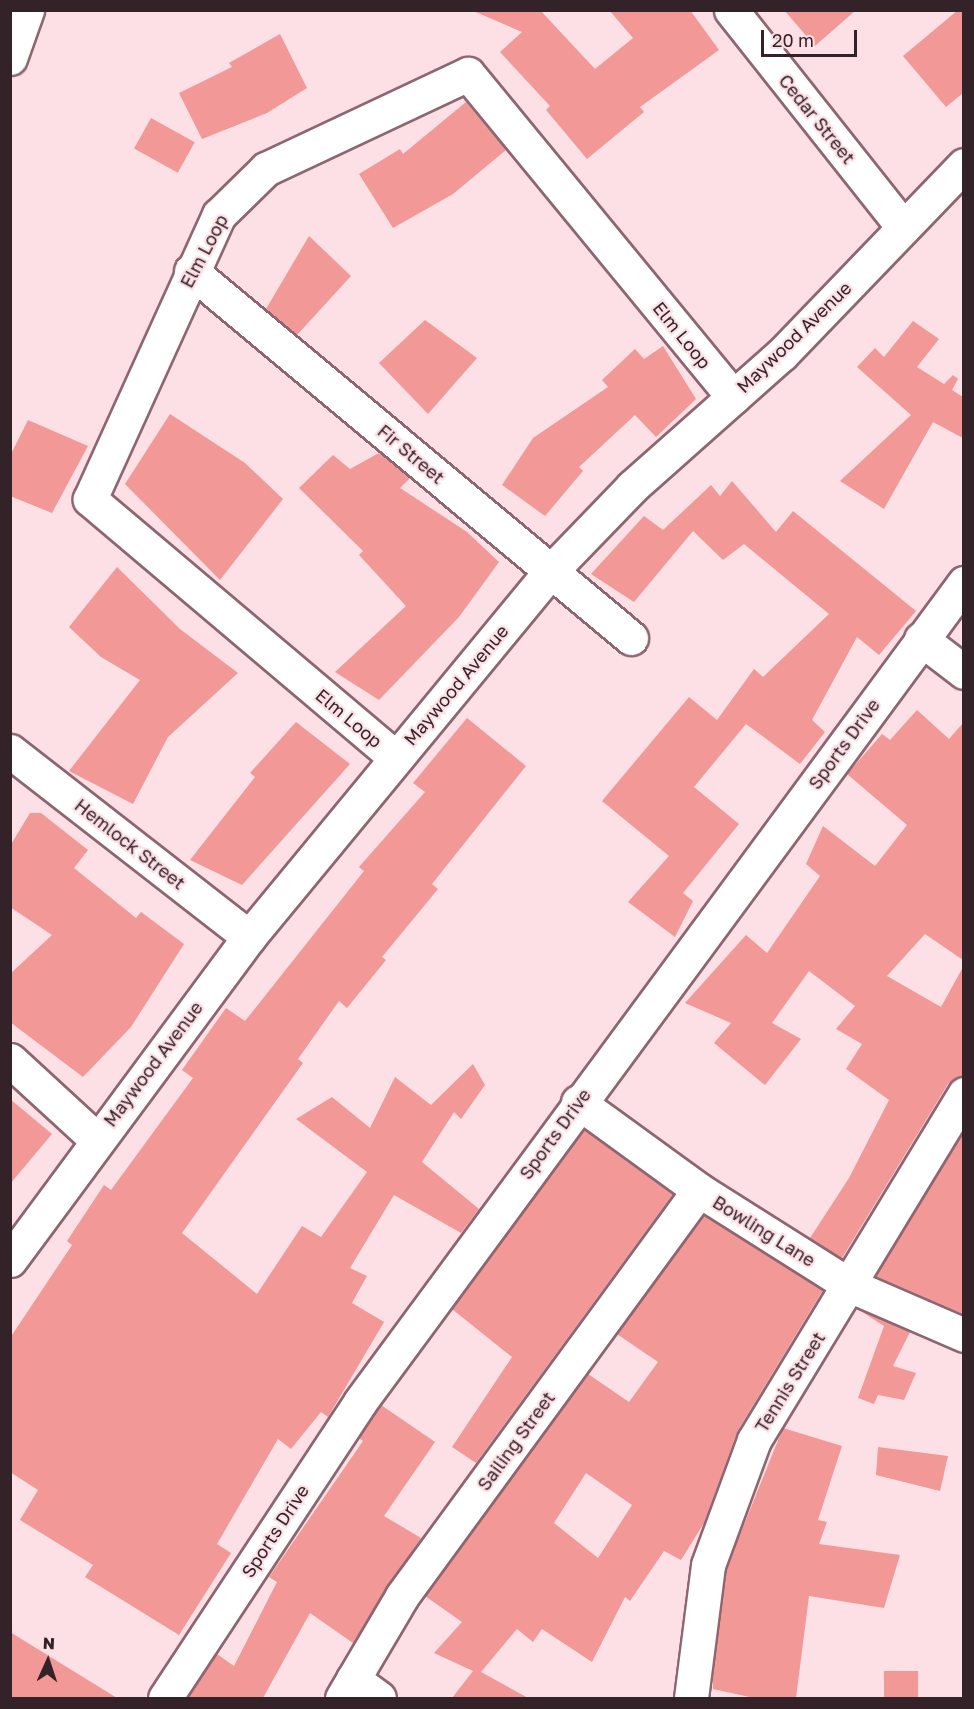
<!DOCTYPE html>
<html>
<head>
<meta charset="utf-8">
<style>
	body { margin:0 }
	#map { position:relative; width:974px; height:1709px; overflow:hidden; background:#fce0e6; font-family:"Golos Text",sans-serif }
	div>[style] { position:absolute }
	.building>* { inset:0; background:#f29896; transform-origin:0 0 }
	.roads { filter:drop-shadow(2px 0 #8e6570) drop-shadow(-2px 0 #8e6570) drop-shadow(0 2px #8e6570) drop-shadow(0 -2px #8e6570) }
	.minor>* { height:33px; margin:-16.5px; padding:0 16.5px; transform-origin:16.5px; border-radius:16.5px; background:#fff }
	span { translate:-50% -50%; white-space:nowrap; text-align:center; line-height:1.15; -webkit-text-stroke:4.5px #fce0e6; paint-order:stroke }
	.street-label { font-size:18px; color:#332227 }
	.frame { position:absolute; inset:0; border:12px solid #332227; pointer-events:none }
	.north { position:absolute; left:18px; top:1631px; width:60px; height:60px; -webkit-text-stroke:4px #fce0e6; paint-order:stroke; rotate:3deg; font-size:16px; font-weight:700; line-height:24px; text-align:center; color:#332227 }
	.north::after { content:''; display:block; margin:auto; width:21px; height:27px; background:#332227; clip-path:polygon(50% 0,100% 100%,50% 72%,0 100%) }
	.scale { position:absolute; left:761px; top:30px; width:96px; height:27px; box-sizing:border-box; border:3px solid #332227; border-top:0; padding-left:8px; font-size:18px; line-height:21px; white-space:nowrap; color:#332227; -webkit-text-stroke:4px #fce0e6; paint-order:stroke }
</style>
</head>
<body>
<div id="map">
	<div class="building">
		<div style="clip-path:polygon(471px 10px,540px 10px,595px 69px,633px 38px,609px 10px,690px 10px,719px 50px,640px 107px,644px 112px,587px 159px,546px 110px,550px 106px,500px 52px,522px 32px)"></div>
		<div style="clip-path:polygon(784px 10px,856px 10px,815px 46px)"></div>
		<div style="clip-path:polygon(958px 10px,963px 10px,963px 93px,946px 107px,903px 56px)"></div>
		<div style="clip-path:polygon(280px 34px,307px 88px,267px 113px,202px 139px,179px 93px,232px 67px,229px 63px)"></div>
		<div style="clip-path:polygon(466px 102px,506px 150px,453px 194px,393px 228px,359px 174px,400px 149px,403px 154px)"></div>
		<div style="left:151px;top:118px;width:50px;height:35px;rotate:29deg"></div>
		<div style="clip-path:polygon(309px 236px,351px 276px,297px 335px,266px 309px)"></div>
		<div style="clip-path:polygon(425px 320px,477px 358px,428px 414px,379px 363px)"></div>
		<div style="clip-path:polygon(913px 321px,939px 339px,917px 367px,944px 384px,953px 375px,958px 379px,952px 390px,963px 397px,963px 438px,933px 422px,884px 509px,840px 481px,911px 415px,857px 367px,875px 348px,884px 357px)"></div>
		<div style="clip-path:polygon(663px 346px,696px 399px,656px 437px,635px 415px,579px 467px,583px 471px,545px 516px,502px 485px,533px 438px,608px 387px,602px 380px,635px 349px,644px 359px)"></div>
		<div style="clip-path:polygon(170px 414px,245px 463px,283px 499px,220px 580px,125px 484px)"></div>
		<div style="clip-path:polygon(28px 420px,88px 446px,52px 513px,10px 496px,10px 456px)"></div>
		<div style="clip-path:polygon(379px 453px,410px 478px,400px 488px,467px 532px,499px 562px,459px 617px,379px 700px,335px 672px,406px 606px,359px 555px,363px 551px,299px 488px,333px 455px,350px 469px)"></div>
		<div style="clip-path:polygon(732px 481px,776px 532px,793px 511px,916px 611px,879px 655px,857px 637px,812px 720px,825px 732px,800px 764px,746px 724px,694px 787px,739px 824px,683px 893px,693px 901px,675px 937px,628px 902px,669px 856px,602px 801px,689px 697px,717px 720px,754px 669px,763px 677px,829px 614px,744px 544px,723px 560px,693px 531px,634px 602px,591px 574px,644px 516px,663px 530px,711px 485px,720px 496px)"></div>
		<div style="clip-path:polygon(117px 567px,180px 629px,238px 673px,168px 737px,133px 804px,69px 771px,140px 680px,101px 657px,69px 627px)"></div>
		<div style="clip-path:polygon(917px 710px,949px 739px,963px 723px,963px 960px,925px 934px,887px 976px,941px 1007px,963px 967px,963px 1075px,948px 1084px,842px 1258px,810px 1238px,849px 1178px,889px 1100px,846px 1069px,862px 1044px,836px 1029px,855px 1006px,809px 971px,772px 1023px,801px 1039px,765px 1085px,714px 1043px,731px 1023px,685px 1003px,746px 935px,767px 953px,820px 876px,806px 864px,823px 826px,875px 866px,907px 825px,847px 774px,882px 734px,890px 740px)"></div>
		<div style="clip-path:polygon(467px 718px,526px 766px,432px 884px,438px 889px,382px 957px,386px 960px,347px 1008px,339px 1001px,298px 1059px,303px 1063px,182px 1233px,257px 1294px,302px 1226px,321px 1237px,367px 1172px,296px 1119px,332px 1097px,370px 1128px,395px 1077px,431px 1105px,473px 1064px,485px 1085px,461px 1119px,454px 1112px,422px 1162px,479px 1209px,461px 1233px,394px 1195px,350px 1268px,367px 1276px,352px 1303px,384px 1322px,328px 1417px,321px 1412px,291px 1449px,278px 1439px,217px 1544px,231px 1553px,179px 1635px,85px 1577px,93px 1565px,20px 1520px,38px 1490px,10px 1472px,10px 1338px,72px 1245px,67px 1241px,104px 1185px,111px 1190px,193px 1078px,182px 1070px,226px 1008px,245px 1021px,364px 871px,359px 867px,425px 792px,413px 783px)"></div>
		<div style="clip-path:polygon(296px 722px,350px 764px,242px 885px,190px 860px,255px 777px,250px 773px)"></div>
		<div style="clip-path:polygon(30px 813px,41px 813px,88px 850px,74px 868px,136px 918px,141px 912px,184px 944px,131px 1027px,83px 1077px,10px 1022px,10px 974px,52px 935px,10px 907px,10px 846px)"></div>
		<div style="clip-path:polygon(10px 1099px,52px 1134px,10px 1184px)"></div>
		<div style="clip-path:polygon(584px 1130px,673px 1194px,476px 1463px,452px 1447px,512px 1357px,452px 1309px)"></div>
		<div style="clip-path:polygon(963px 1131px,963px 1314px,875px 1276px)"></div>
		<div style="clip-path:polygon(evenodd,704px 1215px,823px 1290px,738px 1430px,704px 1523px,681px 1560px,664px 1551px,630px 1601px,625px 1597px,592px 1662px,542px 1629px,533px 1642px,517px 1629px,481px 1672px,528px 1698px,452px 1698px,473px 1671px,434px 1653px,462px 1622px,425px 1596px,588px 1374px,629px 1402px,658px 1362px,617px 1334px,704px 1215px,586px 1473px,632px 1505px,598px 1558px,554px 1523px,586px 1473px)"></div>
		<div style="clip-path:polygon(856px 1308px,910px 1332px,893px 1366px,916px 1373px,904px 1400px,878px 1395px,874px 1404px,858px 1398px,884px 1326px)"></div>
		<div style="clip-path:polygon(381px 1405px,435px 1442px,384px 1516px,421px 1538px,353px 1643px,310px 1613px,263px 1698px,187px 1698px,217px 1654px,234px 1666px,277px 1582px,269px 1577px,363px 1441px,359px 1438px)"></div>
		<div style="clip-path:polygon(783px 1428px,842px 1446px,818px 1520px,827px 1522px,819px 1544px,900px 1555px,884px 1608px,809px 1596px,796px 1698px,754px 1698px,713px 1689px,713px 1675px,726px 1569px)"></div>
		<div style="clip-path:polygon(878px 1447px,948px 1456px,940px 1491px,876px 1475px)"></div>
		<div style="clip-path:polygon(10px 1632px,117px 1698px,10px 1698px)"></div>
		<div style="left:884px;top:1671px;width:34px;height:27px"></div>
	</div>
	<div class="roads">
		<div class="minor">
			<div style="left:731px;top:10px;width:277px;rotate:51.6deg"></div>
			<div style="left:10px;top:58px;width:51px;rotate:-70.5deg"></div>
			<div style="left:191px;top:271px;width:573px;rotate:39.83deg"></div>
			<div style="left:921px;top:639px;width:54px;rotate:37.5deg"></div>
			<div style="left:10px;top:751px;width:303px;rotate:37.9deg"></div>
			<div style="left:396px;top:758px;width:401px;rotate:-139.8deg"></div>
			<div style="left:90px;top:499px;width:312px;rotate:-65.6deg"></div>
			<div style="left:219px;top:215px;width:66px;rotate:-44.4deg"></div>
			<div style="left:266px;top:169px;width:223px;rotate:-25.2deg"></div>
			<div style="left:468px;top:74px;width:418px;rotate:50.6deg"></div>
			<div style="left:10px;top:1060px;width:117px;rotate:42.6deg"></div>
			<div style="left:578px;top:1102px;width:150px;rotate:36deg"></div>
			<div style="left:699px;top:1190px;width:180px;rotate:32.3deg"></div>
			<div style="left:851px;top:1286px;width:123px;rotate:23.4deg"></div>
			<div style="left:10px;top:1260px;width:402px;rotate:-53.5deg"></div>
			<div style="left:249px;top:937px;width:475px;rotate:-50.5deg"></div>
			<div style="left:551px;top:571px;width:117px;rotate:-46deg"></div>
			<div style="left:632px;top:487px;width:200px;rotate:-41.6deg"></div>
			<div style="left:782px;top:354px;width:262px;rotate:-46.1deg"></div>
			<div style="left:353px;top:1679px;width:32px;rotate:36deg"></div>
			<div style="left:165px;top:1698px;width:354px;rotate:-56.6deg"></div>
			<div style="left:360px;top:1402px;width:1018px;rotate:-53.59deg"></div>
			<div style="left:342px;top:1698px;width:118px;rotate:-59.5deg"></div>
			<div style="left:402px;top:1596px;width:503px;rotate:-53.81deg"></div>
			<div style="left:691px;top:1698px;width:134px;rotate:-82.7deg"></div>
			<div style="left:708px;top:1565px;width:133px;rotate:-69.8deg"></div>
			<div style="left:754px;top:1440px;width:405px;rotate:-58.7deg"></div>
		</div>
	</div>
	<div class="street-label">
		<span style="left:817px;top:119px;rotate:51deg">Cedar Street</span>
		<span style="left:204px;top:251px;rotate:-62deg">Elm Loop</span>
		<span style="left:682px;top:335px;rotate:51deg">Elm Loop</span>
		<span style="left:794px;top:337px;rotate:-44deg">Maywood Avenue</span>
		<span style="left:411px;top:454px;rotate:40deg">Fir Street</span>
		<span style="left:456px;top:685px;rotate:-50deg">Maywood Avenue</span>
		<span style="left:349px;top:718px;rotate:40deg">Elm Loop</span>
		<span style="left:844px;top:744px;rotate:-54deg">Sports Drive</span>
		<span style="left:130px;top:844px;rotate:38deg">Hemlock Street</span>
		<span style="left:153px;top:1064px;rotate:-53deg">Maywood Avenue</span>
		<span style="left:555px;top:1134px;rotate:-54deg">Sports Drive</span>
		<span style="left:764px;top:1231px;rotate:32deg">Bowling Lane</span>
		<span style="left:790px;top:1382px;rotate:-58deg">Tennis Street</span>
		<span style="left:516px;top:1441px;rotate:-54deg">Sailing Street</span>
		<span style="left:275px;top:1531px;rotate:-57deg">Sports Drive</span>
	</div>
	<div class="frame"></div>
	<div class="north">N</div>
	<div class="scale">20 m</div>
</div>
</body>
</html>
